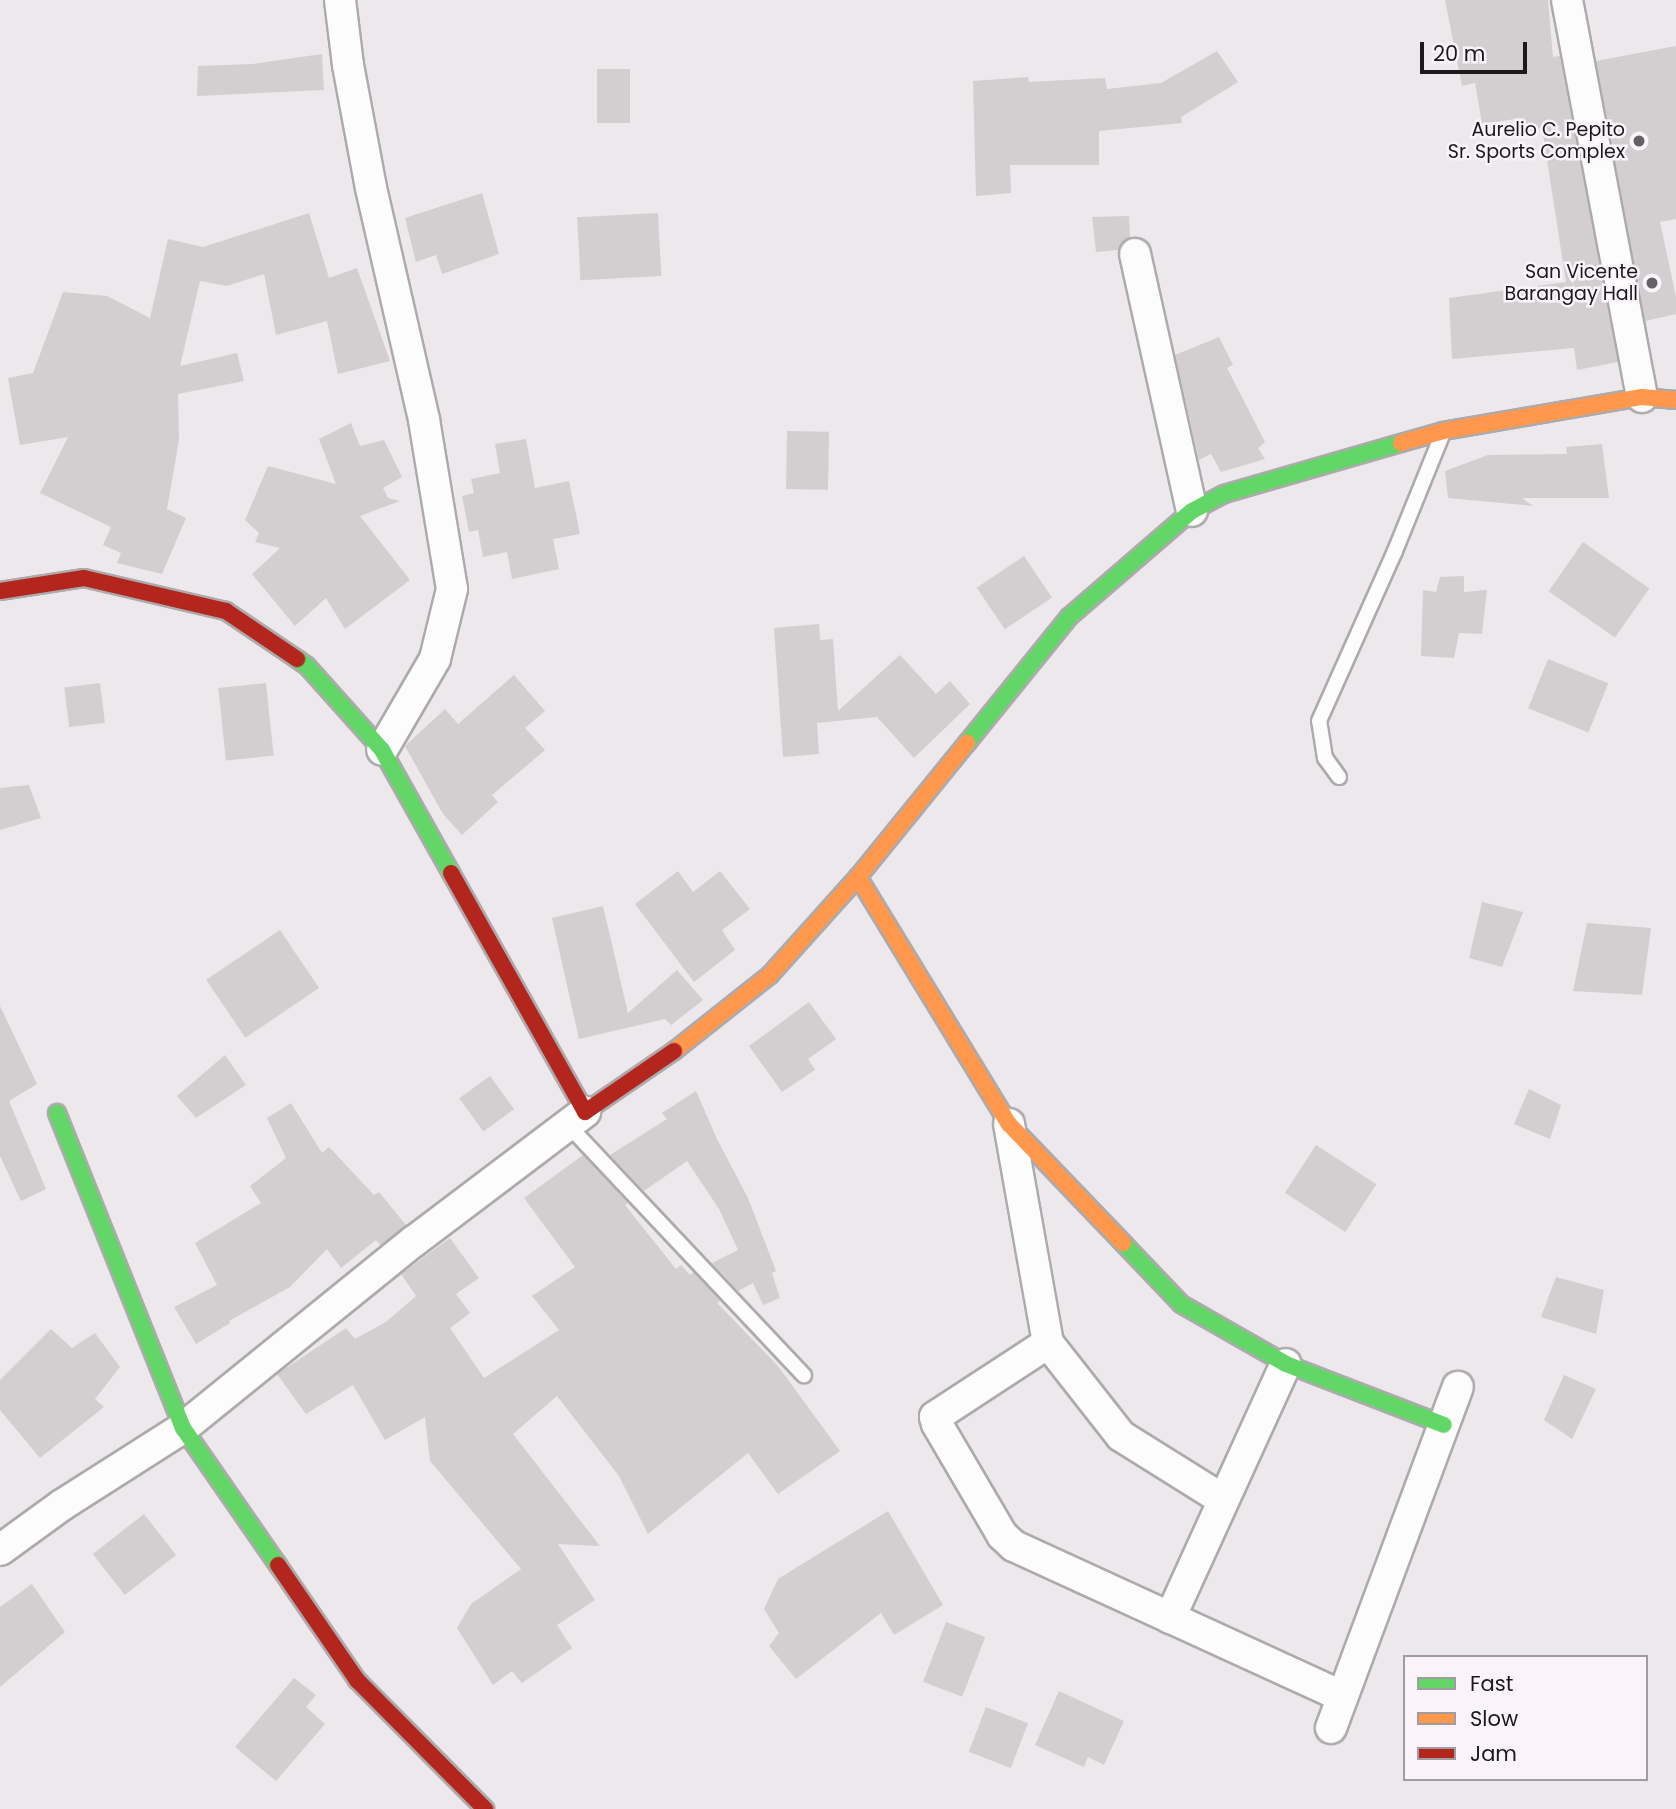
<!DOCTYPE html>
<html>
<head>
<meta charset="utf-8">
<style>
	body { margin:0 }
	#map { position:relative; width:1676px; height:1809px; overflow:hidden; background:#ece8eb; font-family:Poppins,sans-serif }
	div>[style] { position:absolute }
	.building>* { inset:0; background:#d3cfd0; transform-origin:0 0 }
	.roads { filter:drop-shadow(2px 0 #adaaac) drop-shadow(-2px 0 #adaaac) drop-shadow(0 2px #adaaac) drop-shadow(0 -2px #adaaac) }
	.lane>* { height:14px; margin:-7px; padding:0 7px; transform-origin:7px; border-radius:7px; background:#fcfcfc }
	.street>* { height:30px; margin:-15px; padding:0 15px; transform-origin:15px; border-radius:15px; background:#fcfcfc }
	.fast>* { height:16px; margin:-8px; padding:0 8px; transform-origin:8px; border-radius:8px; background:#63d668 }
	.slow>* { height:16px; margin:-8px; padding:0 8px; transform-origin:8px; border-radius:8px; background:#ff974d }
	.jam>* { height:16px; margin:-8px; padding:0 8px; transform-origin:8px; border-radius:8px; background:#b3261e }
	.dots>* { width:19px; height:19px; translate:-50% -50%; box-sizing:border-box; border:4px solid #faf4fa; border-radius:50% }
	span { translate:-50% -50%; white-space:nowrap; text-align:center; line-height:1.15; -webkit-text-stroke:5px #faf4fa; paint-order:stroke }
	.poi-label { font-size:19px; color:#1b191b }
	.right { translate:-100% -50%; text-align:right }
	.legend { position:absolute; left:1403px; top:1655px; width:245px; height:126px; box-sizing:border-box; background:#faf4fa; border:2px solid #a19ca1; margin:0; padding:9px 12px; list-style:none; font-size:21px; color:#1b191b }
	.legend li { display:flex; align-items:center; gap:14px; height:35px }
	.legend b { width:35px; border:2px solid #a19ca1 }
	.scale { position:absolute; left:1420px; top:42px; width:107px; height:32px; box-sizing:border-box; border:4px solid #1b191b; border-top:0; padding-left:9px; font-size:21px; line-height:24px; white-space:nowrap; color:#1b191b; -webkit-text-stroke:5px #faf4fa; paint-order:stroke }
</style>
</head>
<body>
<div id="map">
	<div class="building">
		<div style="clip-path:polygon(1445px 0,1548px 0,1553px 57px,1560px 56px,1618px 362px,1577px 370px,1574px 348px,1452px 359px,1449px 298px,1566px 282px,1542px 128px,1518px 133px,1515px 119px,1482px 124px,1475px 83px,1462px 86px)"></div>
		<div style="clip-path:polygon(1676px 46px,1676px 219px,1660px 222px,1676px 297px,1676px 314px,1645px 321px,1596px 61px)"></div>
		<div style="clip-path:polygon(1217px 51px,1238px 82px,1181px 117px,1182px 123px,1099px 131px,1099px 165px,1010px 165px,1011px 193px,976px 196px,973px 81px,1028px 77px,1029px 82px,1105px 78px,1107px 89px,1161px 83px)"></div>
		<div style="clip-path:polygon(322px 54px,324px 90px,197px 96px,198px 66px,253px 64px)"></div>
		<div style="left:630px;top:69px;width:54px;height:33px;rotate:90deg"></div>
		<div style="clip-path:polygon(482px 193px,499px 254px,442px 274px,436px 255px,416px 262px,405px 218px)"></div>
		<div style="clip-path:polygon(309px 213px,329px 278px,357px 268px,390px 361px,338px 374px,327px 321px,276px 335px,264px 274px,227px 286px,200px 281px,180px 366px,237px 353px,244px 381px,178px 394px,179px 440px,167px 509px,186px 518px,162px 574px,117px 563px,121px 553px,103px 545px,111px 527px,40px 493px,68px 437px,20px 445px,8px 378px,33px 373px,63px 292px,107px 296px,150px 318px,168px 239px,203px 247px)"></div>
		<div style="left:658px;top:213px;width:63px;height:81px;rotate:87deg"></div>
		<div style="clip-path:polygon(1129px 216px,1130px 238px,1118px 250px,1096px 252px,1092px 217px)"></div>
		<div style="clip-path:polygon(1219px 337px,1233px 365px,1227px 368px,1265px 442px,1258px 448px,1265px 459px,1221px 472px,1211px 454px,1199px 460px,1175px 355px)"></div>
		<div style="clip-path:polygon(351px 423px,360px 446px,384px 440px,402px 477px,383px 488px,388px 498px,400px 501px,360px 516px,410px 580px,345px 629px,326px 598px,295px 626px,252px 574px,280px 548px,255px 542px,259px 533px,245px 520px,268px 466px,336px 484px,319px 439px)"></div>
		<div style="left:787px;top:431px;width:42px;height:58px;rotate:1deg"></div>
		<div style="clip-path:polygon(526px 439px,535px 488px,569px 481px,580px 534px,553px 539px,559px 569px,512px 579px,507px 552px,483px 557px,478px 530px,469px 532px,462px 496px,474px 493px,471px 479px,500px 473px,495px 444px)"></div>
		<div style="clip-path:polygon(1602px 444px,1609px 498px,1522px 498px,1533px 506px,1448px 498px,1445px 471px,1488px 455px,1567px 454px,1566px 447px)"></div>
		<div style="left:1583px;top:542px;width:81px;height:60px;rotate:35deg"></div>
		<div style="left:1024px;top:556px;width:50px;height:57px;rotate:56deg"></div>
		<div style="clip-path:polygon(1464px 576px,1464px 592px,1487px 590px,1482px 634px,1459px 633px,1454px 658px,1421px 656px,1423px 590px,1436px 592px,1440px 577px)"></div>
		<div style="clip-path:polygon(819px 624px,820px 640px,833px 639px,838px 711px,900px 655px,936px 694px,950px 681px,970px 704px,914px 758px,877px 717px,817px 723px,819px 754px,783px 757px,774px 628px)"></div>
		<div style="left:1548px;top:659px;width:65px;height:53px;rotate:22deg"></div>
		<div style="clip-path:polygon(514px 675px,545px 711px,525px 728px,545px 750px,492px 795px,498px 802px,462px 835px,443px 814px,405px 746px,445px 709px,458px 724px)"></div>
		<div style="left:100px;top:683px;width:40px;height:36px;rotate:83deg"></div>
		<div style="left:266px;top:683px;width:73px;height:48px;rotate:84deg"></div>
		<div style="clip-path:polygon(29px 785px,41px 818px,0 830px,0 788px)"></div>
		<div style="clip-path:polygon(678px 871px,693px 892px,720px 871px,750px 909px,722px 930px,735px 950px,694px 982px,635px 904px)"></div>
		<div style="clip-path:polygon(1482px 902px,1523px 912px,1502px 967px,1469px 958px)"></div>
		<div style="clip-path:polygon(603px 906px,628px 1013px,677px 970px,703px 1000px,671px 1025px,665px 1019px,579px 1039px,552px 918px)"></div>
		<div style="clip-path:polygon(1587px 923px,1651px 928px,1642px 995px,1573px 991px)"></div>
		<div style="left:280px;top:930px;width:70px;height:89px;rotate:56deg"></div>
		<div style="clip-path:polygon(809px 1002px,836px 1039px,808px 1059px,815px 1070px,782px 1092px,749px 1046px)"></div>
		<div style="clip-path:polygon(0 1006px,37px 1084px,9px 1101px,46px 1189px,21px 1201px,0 1156px)"></div>
		<div style="clip-path:polygon(225px 1055px,246px 1085px,196px 1118px,177px 1096px)"></div>
		<div style="left:490px;top:1076px;width:41px;height:38px;rotate:54deg"></div>
		<div style="clip-path:polygon(1529px 1089px,1561px 1105px,1550px 1139px,1514px 1124px)"></div>
		<div style="clip-path:polygon(696px 1091px,717px 1139px,748px 1198px,776px 1271px,772px 1273px,780px 1298px,763px 1305px,753px 1283px,738px 1291px,712px 1263px,738px 1250px,719px 1209px,687px 1161px,644px 1191px,610px 1155px,667px 1119px,662px 1113px)"></div>
		<div style="clip-path:polygon(291px 1103px,322px 1153px,329px 1147px,374px 1195px,379px 1192px,406px 1225px,381px 1246px,376px 1240px,341px 1268px,327px 1249px,290px 1287px,229px 1321px,230px 1323px,196px 1344px,174px 1307px,217px 1285px,195px 1243px,261px 1203px,250px 1186px,286px 1158px,267px 1118px)"></div>
		<div style="left:1316px;top:1145px;width:72px;height:57px;rotate:33deg"></div>
		<div style="clip-path:polygon(583px 1155px,628px 1203px,625px 1205px,676px 1269px,681px 1265px,690px 1275px,694px 1272px,720px 1301px,717px 1303px,778px 1366px,840px 1451px,778px 1494px,748px 1453px,648px 1534px,619px 1476px,557px 1396px,513px 1434px,600px 1546px,558px 1544px,595px 1600px,557px 1625px,572px 1648px,522px 1683px,512px 1671px,493px 1685px,457px 1628px,471px 1604px,521px 1569px,430px 1461px,425px 1417px,385px 1440px,353px 1385px,306px 1414px,277px 1374px,346px 1328px,355px 1339px,386px 1322px,416px 1296px,401px 1274px,450px 1238px,479px 1278px,456px 1294px,470px 1313px,450px 1328px,484px 1378px,559px 1330px,532px 1296px,575px 1267px,524px 1198px)"></div>
		<div style="clip-path:polygon(1556px 1277px,1604px 1290px,1596px 1334px,1541px 1317px)"></div>
		<div style="clip-path:polygon(51px 1329px,72px 1348px,95px 1333px,120px 1367px,95px 1399px,104px 1407px,40px 1458px,0 1410px,0 1380px)"></div>
		<div style="clip-path:polygon(1564px 1375px,1596px 1389px,1572px 1439px,1544px 1420px)"></div>
		<div style="clip-path:polygon(888px 1511px,943px 1605px,894px 1635px,881px 1613px,796px 1679px,769px 1646px,779px 1633px,764px 1609px,778px 1579px)"></div>
		<div style="left:144px;top:1514px;width:52px;height:65px;rotate:52deg"></div>
		<div style="clip-path:polygon(32px 1584px,65px 1632px,0 1687px,0 1607px)"></div>
		<div style="left:946px;top:1622px;width:42px;height:64px;rotate:21deg"></div>
		<div style="clip-path:polygon(294px 1678px,316px 1695px,306px 1707px,325px 1724px,276px 1781px,235px 1747px)"></div>
		<div style="clip-path:polygon(1059px 1691px,1124px 1721px,1104px 1765px,1088px 1757px,1084px 1767px,1035px 1745px)"></div>
		<div style="left:986px;top:1707px;width:45px;height:48px;rotate:21deg"></div>
	</div>
	<div class="roads">
		<div class="lane">
			<div style="left:1339px;top:777px;width:24px;rotate:-126deg"></div>
			<div style="left:1325px;top:758px;width:37px;rotate:-99deg"></div>
			<div style="left:1319px;top:721px;width:186px;rotate:-65.9deg"></div>
			<div style="left:1395px;top:551px;width:125px;rotate:-67.9deg"></div>
			<div style="left:568px;top:1125px;width:344px;rotate:46.7deg"></div>
		</div>
		<div class="street">
			<div style="left:340px;top:0;width:65px;rotate:83deg"></div>
			<div style="left:348px;top:65px;width:125px;rotate:79.4deg"></div>
			<div style="left:371px;top:188px;width:238px;rotate:77.1deg"></div>
			<div style="left:424px;top:420px;width:171px;rotate:80.6deg"></div>
			<div style="left:452px;top:589px;width:72px;rotate:103.7deg"></div>
			<div style="left:435px;top:659px;width:105px;rotate:120.2deg"></div>
			<div style="left:1567px;top:0;width:404px;rotate:79.3deg"></div>
			<div style="left:1135px;top:254px;width:263px;rotate:77.5deg"></div>
			<div style="left:1009px;top:1124px;width:222px;rotate:79.9deg"></div>
			<div style="left:1048px;top:1343px;width:118px;rotate:51.9deg"></div>
			<div style="left:1121px;top:1436px;width:119px;rotate:32deg"></div>
			<div style="left:1048px;top:1343px;width:135px;rotate:146.8deg"></div>
			<div style="left:935px;top:1417px;width:7px;rotate:74deg"></div>
			<div style="left:937px;top:1424px;width:129px;rotate:59.6deg"></div>
			<div style="left:1002px;top:1535px;width:16px;rotate:43deg"></div>
			<div style="left:1014px;top:1546px;width:361px;rotate:24.6deg"></div>
			<div style="left:0;top:1550px;width:77px;rotate:-36deg"></div>
			<div style="left:62px;top:1505px;width:143px;rotate:-32.5deg"></div>
			<div style="left:183px;top:1428px;width:296px;rotate:-39deg"></div>
			<div style="left:413px;top:1242px;width:216px;rotate:-37.1deg"></div>
			<div style="left:1170px;top:1618px;width:279px;rotate:-65.5deg"></div>
			<div style="left:1331px;top:1728px;width:364px;rotate:-69.6deg"></div>
		</div>
		<div class="fast">
			<div style="left:297px;top:659px;width:12px;rotate:35deg"></div>
			<div style="left:307px;top:666px;width:113px;rotate:48.2deg"></div>
			<div style="left:382px;top:750px;width:141px;rotate:60.7deg"></div>
			<div style="left:967px;top:743px;width:162px;rotate:-51deg"></div>
			<div style="left:1069px;top:617px;width:162px;rotate:-40.8deg"></div>
			<div style="left:1192px;top:511px;width:36px;rotate:-28deg"></div>
			<div style="left:1224px;top:494px;width:184px;rotate:-16.1deg"></div>
			<div style="left:57px;top:1113px;width:339px;rotate:68.2deg"></div>
			<div style="left:183px;top:1428px;width:167px;rotate:55.3deg"></div>
			<div style="left:1123px;top:1243px;width:84px;rotate:46.4deg"></div>
			<div style="left:1181px;top:1304px;width:121px;rotate:29.7deg"></div>
			<div style="left:1286px;top:1364px;width:169px;rotate:21.1deg"></div>
		</div>
		<div class="slow">
			<div style="left:1401px;top:443px;width:44px;rotate:-15.9deg"></div>
			<div style="left:1443px;top:431px;width:202px;rotate:-9.7deg"></div>
			<div style="left:1642px;top:397px;width:34px;rotate:5deg"></div>
			<div style="left:858px;top:877px;width:289px;rotate:58.6deg"></div>
			<div style="left:1009px;top:1124px;width:165px;rotate:46.2deg"></div>
			<div style="left:674px;top:1051px;width:122px;rotate:-38.4deg"></div>
			<div style="left:770px;top:975px;width:132px;rotate:-48.1deg"></div>
			<div style="left:858px;top:877px;width:173px;rotate:-50.9deg"></div>
		</div>
		<div class="jam">
			<div style="left:0;top:591px;width:85px;rotate:-8.8deg"></div>
			<div style="left:84px;top:578px;width:146px;rotate:13.1deg"></div>
			<div style="left:226px;top:611px;width:86px;rotate:34.1deg"></div>
			<div style="left:451px;top:873px;width:274px;rotate:60.7deg"></div>
			<div style="left:585px;top:1112px;width:108px;rotate:-34.4deg"></div>
			<div style="left:278px;top:1565px;width:140px;rotate:55.5deg"></div>
			<div style="left:357px;top:1680px;width:182px;rotate:45.2deg"></div>
		</div>
	</div>
	<div class="dots">
		<div style="left:1639px;top:141px;background:#646164"></div>
		<div style="left:1652px;top:283px;background:#646164"></div>
	</div>
	<div class="poi-label">
		<span class="right" style="left:1625px;top:141px">Aurelio C. Pepito<br>Sr. Sports Complex</span>
		<span class="right" style="left:1638px;top:283px">San Vicente<br>Barangay Hall</span>
	</div>
	<ul class="legend">
	<li><b style="height:9px;background:#63d668"></b>Fast</li>
	<li><b style="height:9px;background:#ff974d"></b>Slow</li>
	<li><b style="height:9px;background:#b3261e"></b>Jam</li>
	</ul>
	<div class="scale">20 m</div>
</div>
</body>
</html>
